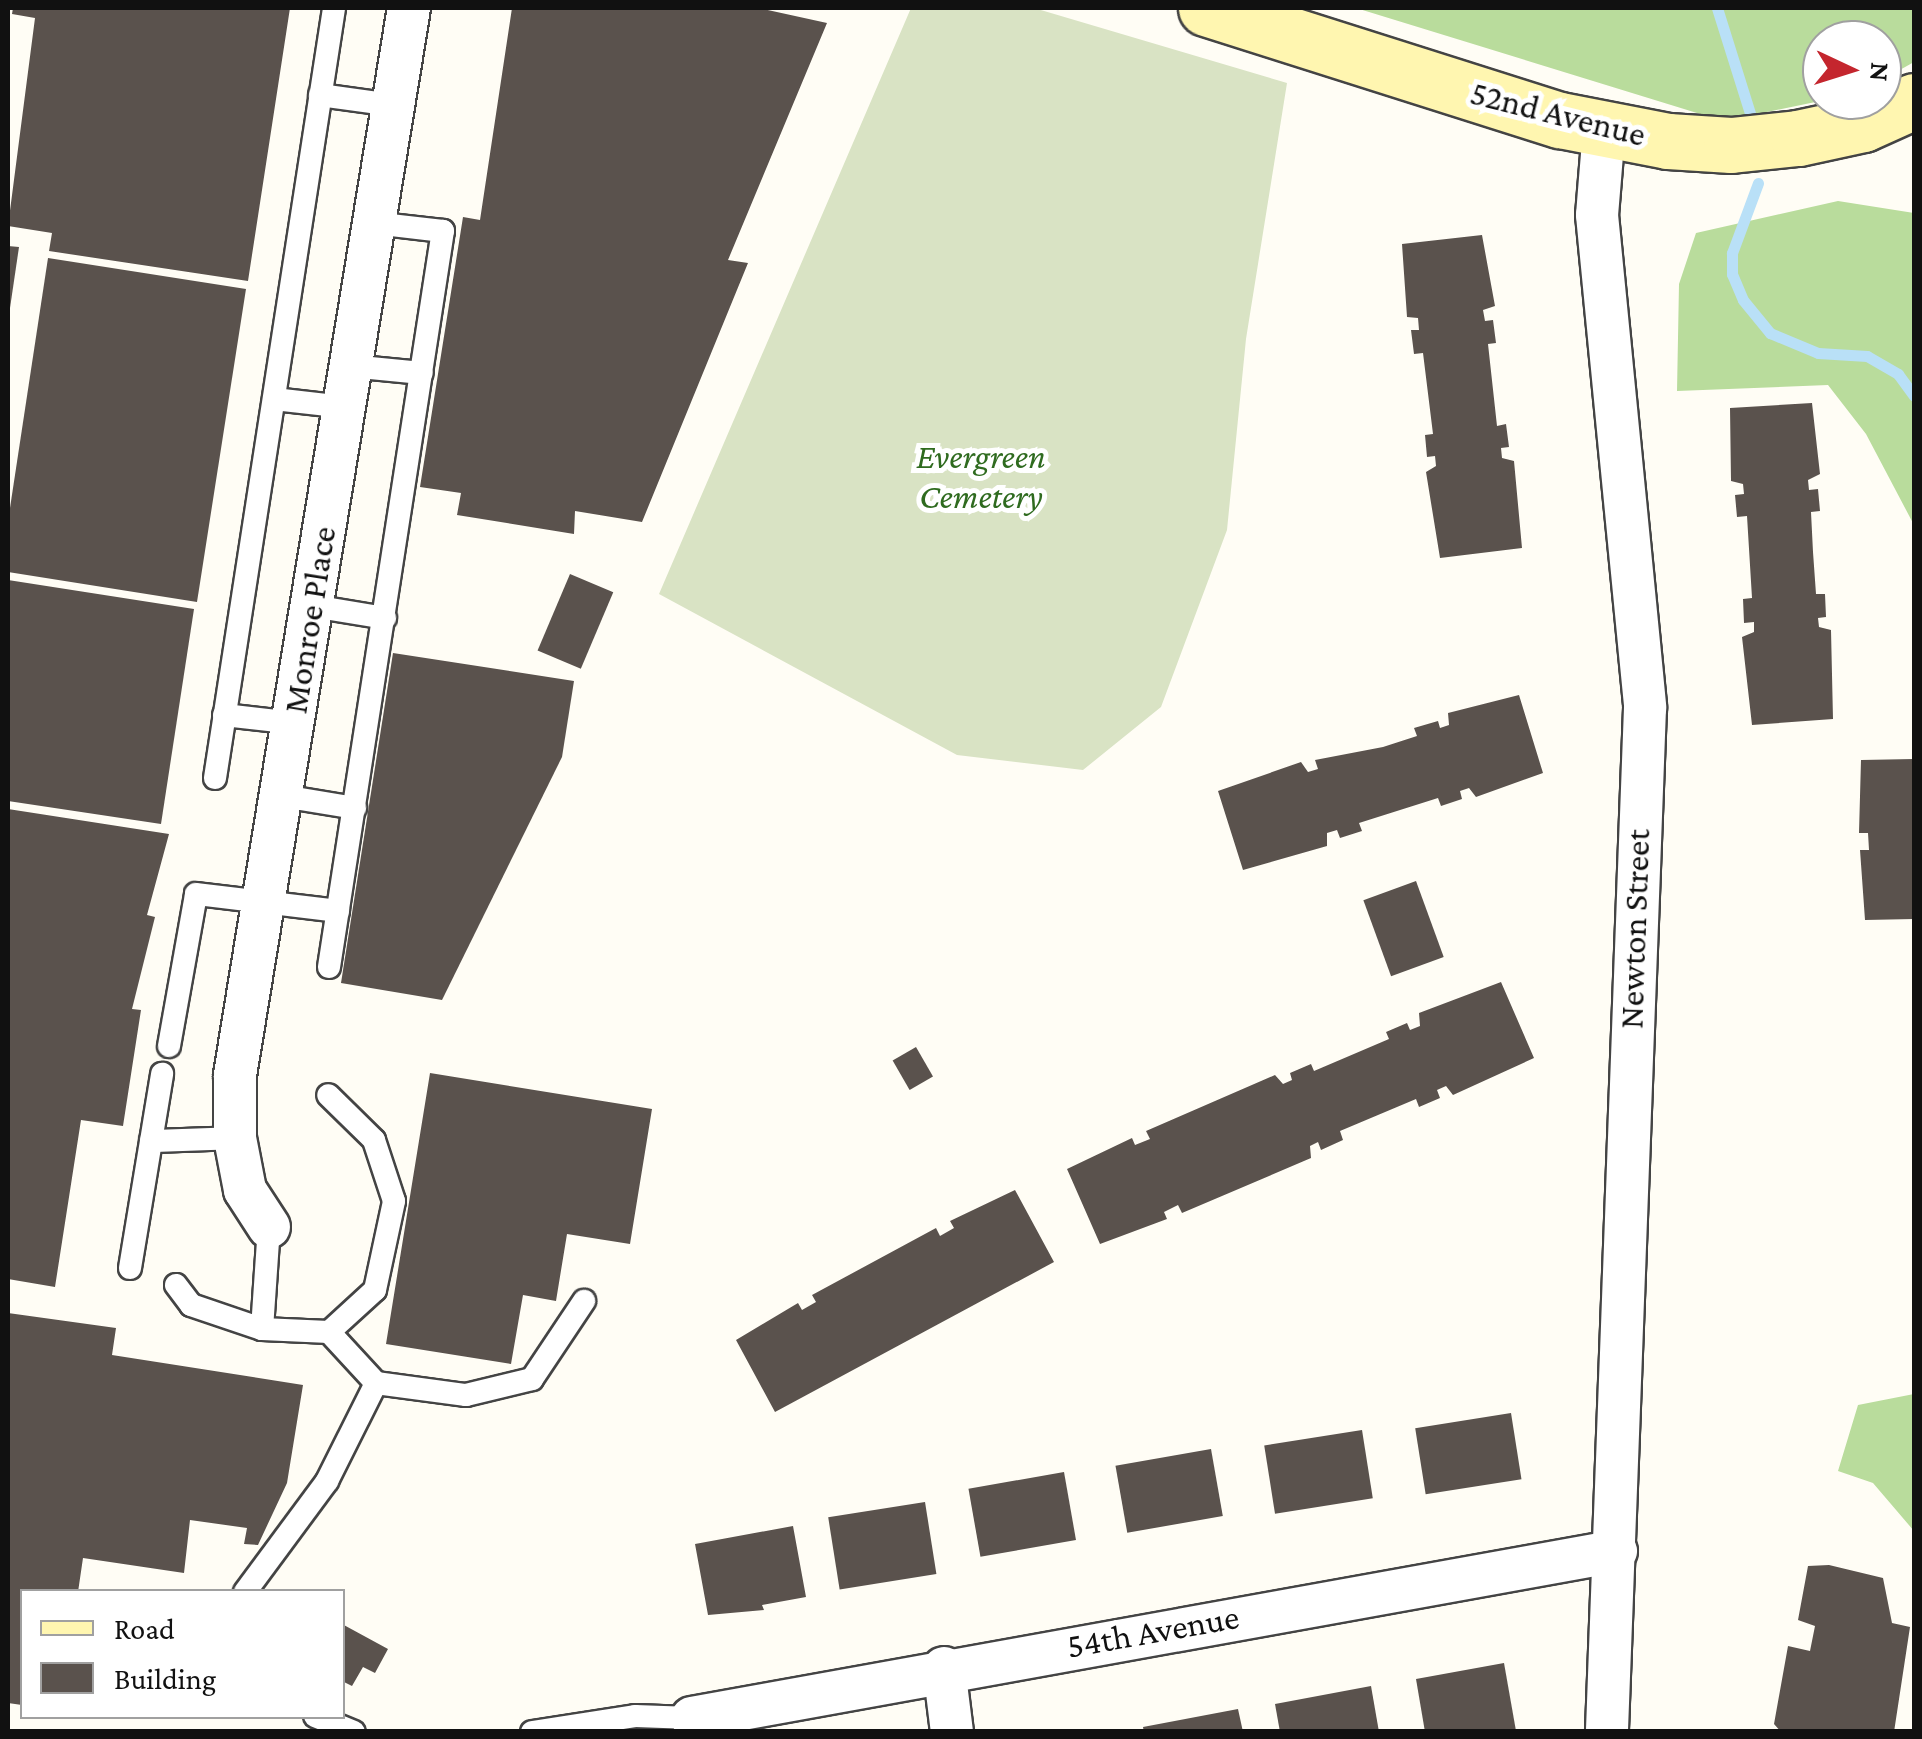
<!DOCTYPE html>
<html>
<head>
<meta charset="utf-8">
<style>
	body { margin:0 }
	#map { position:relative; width:1922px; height:1739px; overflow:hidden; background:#fffdf5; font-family:"Crimson Pro",serif }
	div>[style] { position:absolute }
	.forest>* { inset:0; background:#b9dc9c }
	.cemetery>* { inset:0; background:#d9e3c4 }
	.stream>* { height:11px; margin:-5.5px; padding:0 5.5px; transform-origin:5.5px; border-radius:5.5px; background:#b9e0f7 }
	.building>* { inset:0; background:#5a524d; transform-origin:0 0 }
	.roads { filter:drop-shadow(2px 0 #444) drop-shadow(-2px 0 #444) drop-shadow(0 2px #444) drop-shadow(0 -2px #444) }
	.lane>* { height:22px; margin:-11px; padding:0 11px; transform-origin:11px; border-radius:11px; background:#fff }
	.street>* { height:42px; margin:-21px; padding:0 21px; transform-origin:21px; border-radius:21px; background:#fff }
	.secondary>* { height:55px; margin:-27.5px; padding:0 27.5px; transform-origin:27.5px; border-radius:27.5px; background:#fff6b0 }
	span { translate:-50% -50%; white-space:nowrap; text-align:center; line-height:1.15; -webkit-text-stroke:10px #fff; paint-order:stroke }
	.street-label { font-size:35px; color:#111 }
	.park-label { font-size:35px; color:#2f6b1f; font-style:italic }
	.frame { position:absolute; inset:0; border:10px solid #111; pointer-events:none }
	.legend { position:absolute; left:20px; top:1589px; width:325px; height:130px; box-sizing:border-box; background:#fff; border:2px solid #a0a0a0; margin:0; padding:12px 18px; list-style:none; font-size:30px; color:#111 }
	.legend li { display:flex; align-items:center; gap:20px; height:50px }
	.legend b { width:50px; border:2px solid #a0a0a0 }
	.north { position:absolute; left:1802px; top:20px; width:100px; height:100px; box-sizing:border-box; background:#fff; border:2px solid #a0a0a0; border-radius:50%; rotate:94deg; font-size:28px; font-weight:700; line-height:40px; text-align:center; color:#111 }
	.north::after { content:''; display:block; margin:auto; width:35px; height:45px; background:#c4262e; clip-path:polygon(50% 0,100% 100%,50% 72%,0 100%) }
</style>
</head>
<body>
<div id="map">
	<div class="forest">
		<div style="clip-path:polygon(1356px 8px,1914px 8px,1914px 62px,1882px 80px,1882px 40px,1822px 40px,1825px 100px,1723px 121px)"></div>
		<div style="clip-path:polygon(1838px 201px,1914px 213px,1914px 525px,1866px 434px,1828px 385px,1677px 391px,1679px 284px,1696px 233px)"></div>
		<div style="clip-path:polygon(1914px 1394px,1914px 1531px,1873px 1483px,1838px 1471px,1858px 1405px)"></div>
	</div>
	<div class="cemetery">
		<div style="clip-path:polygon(911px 8px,1034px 8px,1287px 83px,1246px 339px,1227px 530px,1161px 707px,1083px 770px,957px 755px,659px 594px)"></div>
	</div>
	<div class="stream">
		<div style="left:1717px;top:8px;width:121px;rotate:72.6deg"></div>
		<div style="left:1758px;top:183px;width:75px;rotate:110.4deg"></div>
		<div style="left:1732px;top:253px;width:21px;rotate:90deg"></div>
		<div style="left:1732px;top:274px;width:28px;rotate:67deg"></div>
		<div style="left:1743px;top:300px;width:43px;rotate:50.7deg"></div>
		<div style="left:1770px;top:333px;width:52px;rotate:22.6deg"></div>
		<div style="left:1818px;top:353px;width:49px;rotate:3.5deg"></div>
		<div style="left:1867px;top:356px;width:36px;rotate:30deg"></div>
		<div style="left:1898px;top:374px;width:27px;rotate:54deg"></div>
	</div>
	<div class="building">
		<div style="clip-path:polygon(13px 8px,290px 8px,248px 281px,49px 251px,52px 233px,8px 226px,35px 18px,12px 14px)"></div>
		<div style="clip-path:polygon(512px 8px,758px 8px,827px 23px,728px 260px,748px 263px,642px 522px,575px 511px,574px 534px,457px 515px,461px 493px,420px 487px,463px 217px,480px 220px)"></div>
		<div style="clip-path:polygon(1482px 235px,1495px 306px,1483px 310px,1485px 321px,1493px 320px,1496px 343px,1488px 344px,1497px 426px,1506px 424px,1509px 447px,1501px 448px,1502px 458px,1514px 461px,1522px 548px,1440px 558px,1426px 472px,1436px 466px,1435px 456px,1427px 457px,1425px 435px,1433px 434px,1423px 353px,1414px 354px,1411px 330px,1419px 330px,1418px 318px,1407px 317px,1402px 244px)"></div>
		<div style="clip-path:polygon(8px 246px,19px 247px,10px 308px,8px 308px)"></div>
		<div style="clip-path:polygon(48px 258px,246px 289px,197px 602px,8px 572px,8px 521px)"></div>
		<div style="clip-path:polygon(1812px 403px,1820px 474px,1808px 480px,1809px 490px,1818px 489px,1820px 511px,1811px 512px,1813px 552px,1816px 594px,1825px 594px,1826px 617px,1818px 618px,1819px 627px,1831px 630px,1833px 719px,1752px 725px,1742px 637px,1754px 632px,1754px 622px,1744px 623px,1743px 599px,1752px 598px,1747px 516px,1737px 517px,1735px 495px,1744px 494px,1743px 484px,1731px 481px,1730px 408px)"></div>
		<div style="left:570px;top:574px;width:47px;height:83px;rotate:23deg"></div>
		<div style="clip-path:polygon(8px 580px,194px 609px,161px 824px,8px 801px)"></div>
		<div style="clip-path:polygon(393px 653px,574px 681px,562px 757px,442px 1000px,341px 983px)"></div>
		<div style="clip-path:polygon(1519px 695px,1543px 773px,1476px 797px,1469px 788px,1460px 791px,1462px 799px,1441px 806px,1438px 798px,1359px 823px,1362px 831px,1340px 838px,1337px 830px,1327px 833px,1327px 846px,1243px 870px,1218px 791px,1301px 762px,1308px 772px,1318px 769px,1315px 760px,1383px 747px,1417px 736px,1414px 728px,1438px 721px,1440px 728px,1449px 725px,1448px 713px)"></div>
		<div style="clip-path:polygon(1914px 759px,1914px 919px,1865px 920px,1860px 850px,1869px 850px,1868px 833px,1859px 833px,1861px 760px)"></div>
		<div style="clip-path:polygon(8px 809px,169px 834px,147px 915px,155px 917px,132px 1009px,141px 1010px,123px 1126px,81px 1120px,55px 1287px,8px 1279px)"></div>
		<div style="left:1416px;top:881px;width:81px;height:56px;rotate:70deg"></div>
		<div style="clip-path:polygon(1501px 982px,1534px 1058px,1453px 1095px,1446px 1086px,1437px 1090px,1440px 1098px,1419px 1107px,1416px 1099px,1340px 1131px,1343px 1140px,1321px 1150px,1318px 1142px,1310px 1146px,1311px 1158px,1182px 1213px,1178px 1205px,1164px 1212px,1167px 1219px,1100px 1244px,1067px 1169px,1132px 1138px,1135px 1145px,1150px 1139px,1146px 1131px,1275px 1075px,1283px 1084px,1292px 1080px,1290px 1073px,1311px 1064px,1314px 1071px,1389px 1039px,1386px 1032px,1407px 1023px,1410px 1030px,1420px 1026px,1419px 1013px)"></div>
		<div style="left:916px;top:1047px;width:34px;height:27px;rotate:60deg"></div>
		<div style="clip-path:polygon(430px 1073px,652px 1109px,630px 1244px,567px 1234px,556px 1301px,523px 1295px,511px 1364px,386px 1344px)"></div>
		<div style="clip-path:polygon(1015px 1190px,1054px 1262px,775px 1412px,736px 1340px,798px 1303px,802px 1310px,816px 1302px,812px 1295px,936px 1228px,940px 1236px,954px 1228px,950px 1221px)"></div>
		<div style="clip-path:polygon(8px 1313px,116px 1328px,112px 1355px,303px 1385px,287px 1483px,258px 1545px,244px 1544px,247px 1528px,190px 1520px,184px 1573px,83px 1558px,78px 1592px,22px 1592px,22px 1705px,8px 1703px)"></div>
		<div style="left:1511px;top:1413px;width:67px;height:97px;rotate:81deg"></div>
		<div style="left:1362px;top:1430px;width:69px;height:99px;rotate:81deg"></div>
		<div style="left:1211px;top:1449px;width:68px;height:97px;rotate:80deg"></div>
		<div style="left:1064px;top:1472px;width:69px;height:97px;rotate:80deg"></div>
		<div style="left:925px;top:1502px;width:73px;height:98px;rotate:81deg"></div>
		<div style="clip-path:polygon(793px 1526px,806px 1597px,762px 1605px,764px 1610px,708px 1615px,695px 1544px)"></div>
		<div style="clip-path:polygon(1829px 1565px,1883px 1578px,1892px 1623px,1910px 1627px,1894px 1732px,1781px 1732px,1774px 1724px,1788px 1646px,1810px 1651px,1815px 1626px,1798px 1620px,1808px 1566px)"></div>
		<div style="clip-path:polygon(342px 1624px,388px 1649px,375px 1673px,363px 1667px,352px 1686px,342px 1681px)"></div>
		<div style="clip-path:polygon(1504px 1663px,1516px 1731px,1425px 1732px,1416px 1679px)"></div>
		<div style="clip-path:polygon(1371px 1686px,1379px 1732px,1280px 1732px,1275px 1704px)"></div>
		<div style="clip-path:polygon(1238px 1709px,1243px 1732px,1144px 1732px,1143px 1727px)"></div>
	</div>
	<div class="roads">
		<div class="lane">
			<div style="left:320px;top:95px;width:74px;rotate:7.8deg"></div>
			<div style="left:350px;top:366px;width:72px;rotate:5.6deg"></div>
			<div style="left:274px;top:399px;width:70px;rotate:6.5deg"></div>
			<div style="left:312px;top:606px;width:74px;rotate:9.3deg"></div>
			<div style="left:224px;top:715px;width:70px;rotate:6.5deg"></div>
			<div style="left:215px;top:778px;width:779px;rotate:-81.21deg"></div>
			<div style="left:282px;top:796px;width:74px;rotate:9.3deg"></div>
			<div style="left:329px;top:967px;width:745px;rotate:-81.2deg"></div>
			<div style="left:443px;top:231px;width:69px;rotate:-173.4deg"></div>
			<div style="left:169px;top:1046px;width:154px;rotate:-79.9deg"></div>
			<div style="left:196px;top:894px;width:143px;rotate:6.8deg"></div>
			<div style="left:151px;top:1141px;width:84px;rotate:-2deg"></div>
			<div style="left:130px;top:1268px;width:197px;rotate:-80.6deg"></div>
			<div style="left:176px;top:1285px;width:25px;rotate:53deg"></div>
			<div style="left:191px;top:1305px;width:75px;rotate:18.7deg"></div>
			<div style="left:262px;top:1329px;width:67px;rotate:2.6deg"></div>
			<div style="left:329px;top:1332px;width:62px;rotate:-42.4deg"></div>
			<div style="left:375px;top:1290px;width:91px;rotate:-77.9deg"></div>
			<div style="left:394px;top:1201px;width:64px;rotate:-108.2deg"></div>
			<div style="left:374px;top:1140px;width:64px;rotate:-135.6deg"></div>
			<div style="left:262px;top:1329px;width:102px;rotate:-86.1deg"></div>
			<div style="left:329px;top:1332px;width:69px;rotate:47.3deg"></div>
			<div style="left:376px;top:1383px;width:91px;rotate:7.6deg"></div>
			<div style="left:466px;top:1395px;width:68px;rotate:-13.6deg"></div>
			<div style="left:532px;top:1379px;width:94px;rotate:-56.3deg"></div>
			<div style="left:245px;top:1592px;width:138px;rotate:-53.5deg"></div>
			<div style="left:327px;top:1481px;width:110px;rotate:-63.4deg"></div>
			<div style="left:315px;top:1716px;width:42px;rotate:22.3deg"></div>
			<div style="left:532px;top:1732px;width:104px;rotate:-8.8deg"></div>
			<div style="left:635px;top:1716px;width:57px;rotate:2deg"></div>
		</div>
		<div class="street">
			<div style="left:1604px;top:130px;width:85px;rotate:94.7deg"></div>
			<div style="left:1597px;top:215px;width:495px;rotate:84.4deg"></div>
			<div style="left:1645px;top:708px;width:1025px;rotate:92.13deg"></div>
			<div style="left:269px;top:1227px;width:44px;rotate:-123deg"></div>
			<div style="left:245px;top:1190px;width:53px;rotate:-100.9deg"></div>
			<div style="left:235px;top:1138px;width:63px;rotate:-90deg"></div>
			<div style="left:235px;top:1075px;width:1081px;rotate:-80.74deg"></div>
			<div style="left:944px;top:1668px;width:64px;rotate:82.9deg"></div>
			<div style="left:692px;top:1718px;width:939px;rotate:-10.24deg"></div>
		</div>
		<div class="secondary">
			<div style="left:1206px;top:8px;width:371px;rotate:17.6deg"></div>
			<div style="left:1560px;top:120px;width:110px;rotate:11deg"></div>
			<div style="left:1668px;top:141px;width:63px;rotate:3.6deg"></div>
			<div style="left:1731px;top:145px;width:67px;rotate:-6deg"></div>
			<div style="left:1798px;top:138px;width:66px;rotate:-12.2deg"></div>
			<div style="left:1863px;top:124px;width:56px;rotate:-24.3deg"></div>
		</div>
	</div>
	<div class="street-label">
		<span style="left:1558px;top:114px;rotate:14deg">52nd Avenue</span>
		<span style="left:310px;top:620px;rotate:-81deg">Monroe Place</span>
		<span style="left:1635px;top:929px;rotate:-88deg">Newton Street</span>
		<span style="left:1153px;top:1632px;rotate:-10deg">54th Avenue</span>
	</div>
	<div class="park-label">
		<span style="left:981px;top:477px">Evergreen<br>Cemetery</span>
	</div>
	<div class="frame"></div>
	<ul class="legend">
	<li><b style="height:12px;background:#fff6b0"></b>Road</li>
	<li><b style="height:28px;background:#5a524d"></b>Building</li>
	</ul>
	<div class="north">N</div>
</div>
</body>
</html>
